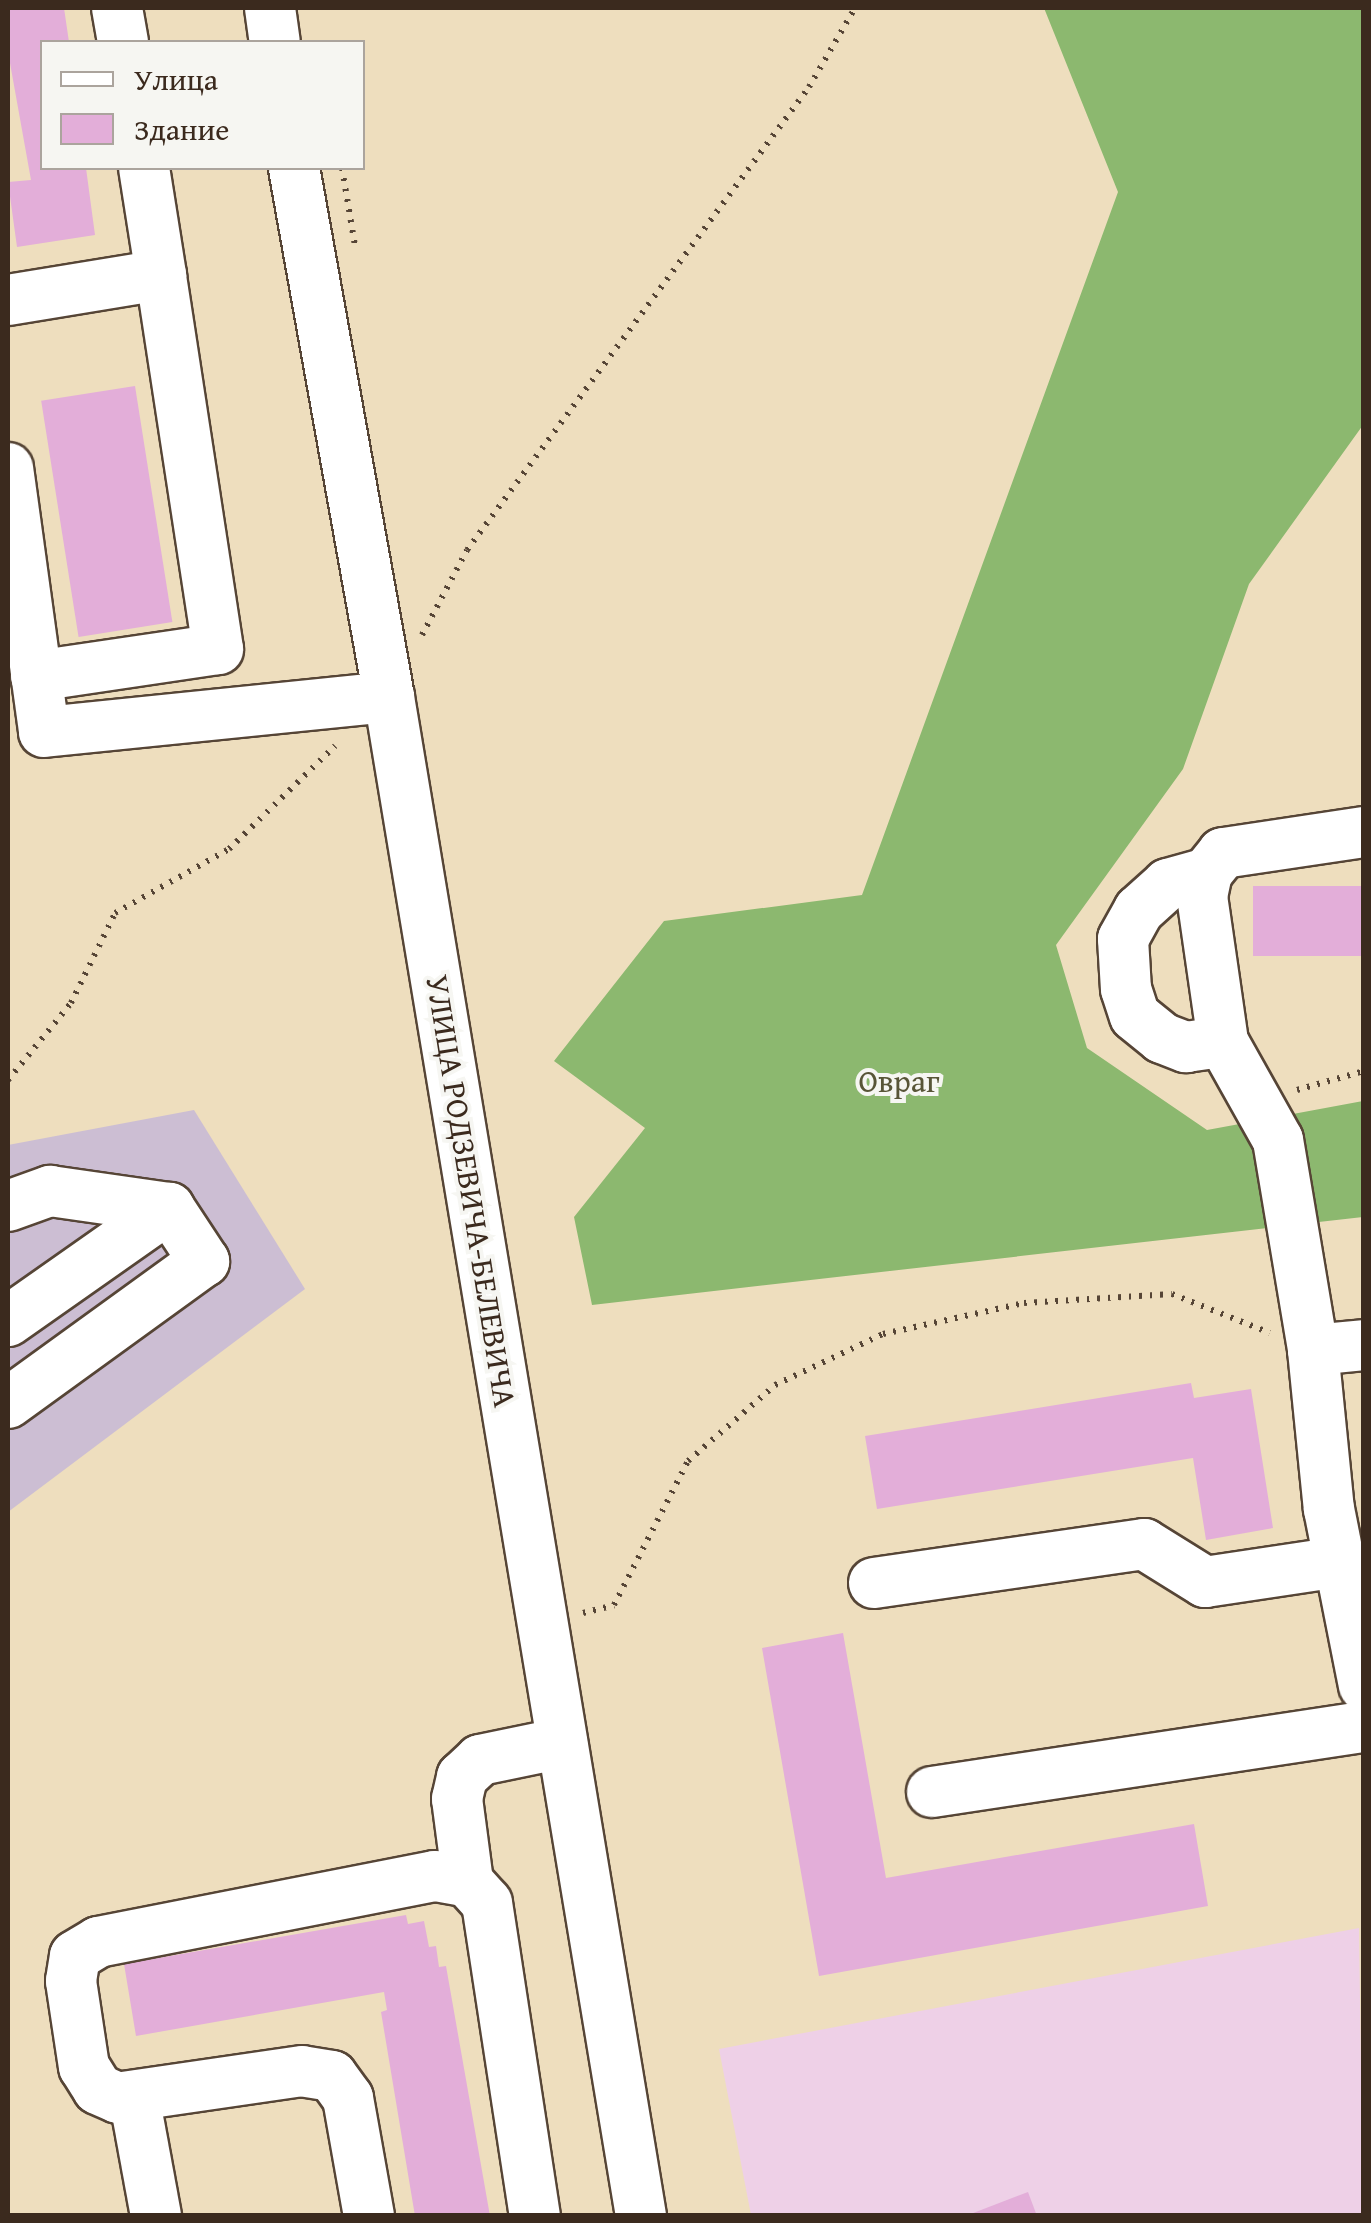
<!DOCTYPE html>
<html>
<head>
<meta charset="utf-8">
<style>
	body { margin:0 }
	#map { position:relative; width:1371px; height:2223px; overflow:hidden; background:#eedebe; font-family:"Gentium Book Plus",serif }
	div>[style] { position:absolute }
	.built>* { inset:0; background:#eed0e7 }
	.industrial>* { inset:0; background:#ccbed3 }
	.forest>* { inset:0; background:#8cb86f }
	.building>* { inset:0; background:#e3aed9; transform-origin:0 0 }
	.path>* { height:6px; margin-top:-3px; transform-origin:0; background:repeating-linear-gradient(90deg,#564536 0 2.5px,transparent 0 10.5px) }
	.roads { filter:drop-shadow(2px 0 #564536) drop-shadow(-2px 0 #564536) drop-shadow(0 2px #564536) drop-shadow(0 -2px #564536) }
	.minor>* { height:50px; margin:-25px; padding:0 25px; transform-origin:25px; border-radius:25px; background:#fff }
	span { translate:-50% -50%; white-space:nowrap; text-align:center; line-height:1.15; -webkit-text-stroke:8px #f6f6f2; paint-order:stroke }
	.park-label { font-size:32px; color:#585537 }
	.street-label { font-size:32px; color:#3b2a1e }
	.frame { position:absolute; inset:0; border:10px solid #3b2a1e; pointer-events:none }
	.legend { position:absolute; left:40px; top:40px; width:325px; height:130px; box-sizing:border-box; background:#f6f6f2; border:2px solid #aba49d; margin:0; padding:12px 18px; list-style:none; font-size:30px; color:#3b2a1e }
	.legend li { display:flex; align-items:center; gap:20px; height:50px }
	.legend b { width:50px; border:2px solid #aba49d }
</style>
</head>
<body>
<div id="map">
	<div class="built">
		<div style="clip-path:polygon(1359px 1928px,1363px 2215px,751px 2215px,719px 2049px)"></div>
	</div>
	<div class="industrial">
		<div style="clip-path:polygon(194px 1110px,305px 1289px,8px 1512px,8px 1145px)"></div>
	</div>
	<div class="forest">
		<div style="clip-path:polygon(1044px 8px,1363px 8px,1363px 425px,1249px 584px,1183px 769px,1056px 945px,1087px 1048px,1207px 1130px,1363px 1101px,1363px 1217px,592px 1305px,574px 1217px,645px 1128px,554px 1061px,664px 921px,862px 895px,1118px 192px)"></div>
	</div>
	<div class="building">
		<div style="clip-path:polygon(8px 8px,64px 8px,69px 42px,42px 42px,42px 168px,86px 168px,95px 235px,17px 247px,8px 182px,31px 180px,8px 52px)"></div>
		<div style="left:135px;top:386px;width:239px;height:95px;rotate:81deg"></div>
		<div style="left:1364px;top:886px;width:70px;height:111px;rotate:90deg"></div>
		<div style="clip-path:polygon(1191px 1383px,1194px 1398px,1251px 1389px,1273px 1528px,1206px 1540px,1193px 1458px,877px 1509px,865px 1436px)"></div>
		<div style="clip-path:polygon(843px 1633px,886px 1878px,1194px 1824px,1208px 1906px,819px 1976px,762px 1648px)"></div>
		<div style="clip-path:polygon(406px 1915px,408px 1924px,424px 1921px,429px 1947px,436px 1946px,439px 1967px,446px 1966px,490px 2216px,415px 2216px,381px 2012px,387px 2010px,384px 1992px,136px 2036px,124px 1964px)"></div>
		<div style="clip-path:polygon(1028px 2192px,1037px 2216px,968px 2216px,968px 2215px)"></div>
	</div>
	<div class="path">
		<div style="left:342px;top:168px;width:79px;rotate:80.5deg"></div>
		<div style="left:422px;top:635px;width:96px;rotate:-62.1deg"></div>
		<div style="left:467px;top:550px;width:576px;rotate:-53.55deg"></div>
		<div style="left:809px;top:87px;width:91px;rotate:-59.8deg"></div>
		<div style="left:8px;top:1080px;width:99px;rotate:-50.7deg"></div>
		<div style="left:71px;top:1003px;width:100px;rotate:-63.9deg"></div>
		<div style="left:115px;top:913px;width:131px;rotate:-29.3deg"></div>
		<div style="left:229px;top:849px;width:148px;rotate:-44.2deg"></div>
		<div style="left:1297px;top:1090px;width:70px;rotate:-15.8deg"></div>
		<div style="left:583px;top:1613px;width:32px;rotate:-14deg"></div>
		<div style="left:614px;top:1605px;width:162px;rotate:-62.8deg"></div>
		<div style="left:688px;top:1461px;width:116px;rotate:-41.1deg"></div>
		<div style="left:775px;top:1385px;width:119px;rotate:-25.3deg"></div>
		<div style="left:883px;top:1334px;width:144px;rotate:-12.4deg"></div>
		<div style="left:1024px;top:1303px;width:148px;rotate:-3.5deg"></div>
		<div style="left:1172px;top:1294px;width:105px;rotate:21.7deg"></div>
	</div>
	<div class="roads">
		<div class="minor">
			<div style="left:117px;top:8px;width:35px;rotate:80deg"></div>
			<div style="left:270px;top:8px;width:34px;rotate:82deg"></div>
			<div style="left:294px;top:168px;width:537px;rotate:79.82deg"></div>
			<div style="left:389px;top:697px;width:1540px;rotate:80.58deg"></div>
			<div style="left:8px;top:300px;width:155px;rotate:-9.3deg"></div>
			<div style="left:161px;top:275px;width:108px;rotate:-99deg"></div>
			<div style="left:8px;top:468px;width:266px;rotate:82.2deg"></div>
			<div style="left:44px;top:732px;width:347px;rotate:-5.8deg"></div>
			<div style="left:36px;top:676px;width:184px;rotate:-8.4deg"></div>
			<div style="left:218px;top:649px;width:378px;rotate:-98.7deg"></div>
			<div style="left:1364px;top:832px;width:143px;rotate:171.5deg"></div>
			<div style="left:1223px;top:853px;width:26px;rotate:129deg"></div>
			<div style="left:1207px;top:873px;width:24px;rotate:102deg"></div>
			<div style="left:1202px;top:896px;width:148px;rotate:81.8deg"></div>
			<div style="left:1223px;top:1042px;width:112px;rotate:60.7deg"></div>
			<div style="left:1278px;top:1140px;width:213px;rotate:80.5deg"></div>
			<div style="left:1313px;top:1350px;width:160px;rotate:84.3deg"></div>
			<div style="left:1329px;top:1509px;width:180px;rotate:78.8deg"></div>
			<div style="left:1207px;top:873px;width:41px;rotate:164.2deg"></div>
			<div style="left:1168px;top:884px;width:39px;rotate:138deg"></div>
			<div style="left:1139px;top:910px;width:33px;rotate:119deg"></div>
			<div style="left:1123px;top:939px;width:50px;rotate:86.6deg"></div>
			<div style="left:1126px;top:989px;width:28px;rotate:72deg"></div>
			<div style="left:1135px;top:1016px;width:35px;rotate:39deg"></div>
			<div style="left:1162px;top:1038px;width:26px;rotate:21deg"></div>
			<div style="left:1186px;top:1047px;width:37px;rotate:-8deg"></div>
			<div style="left:8px;top:1206px;width:45px;rotate:-19.7deg"></div>
			<div style="left:50px;top:1191px;width:120px;rotate:8.1deg"></div>
			<div style="left:169px;top:1208px;width:64px;rotate:56.6deg"></div>
			<div style="left:204px;top:1261px;width:242px;rotate:144.1deg"></div>
			<div style="left:8px;top:1321px;width:197px;rotate:-35.1deg"></div>
			<div style="left:1313px;top:1350px;width:51px;rotate:-5.6deg"></div>
			<div style="left:874px;top:1583px;width:273px;rotate:-8.2deg"></div>
			<div style="left:1144px;top:1544px;width:72px;rotate:31.9deg"></div>
			<div style="left:1205px;top:1582px;width:135px;rotate:-8.5deg"></div>
			<div style="left:932px;top:1792px;width:437px;rotate:-8.6deg"></div>
			<div style="left:468px;top:1882px;width:84px;rotate:-97.5deg"></div>
			<div style="left:457px;top:1799px;width:23px;rotate:-77deg"></div>
			<div style="left:462px;top:1777px;width:25px;rotate:-43deg"></div>
			<div style="left:480px;top:1760px;width:84px;rotate:-11.7deg"></div>
			<div style="left:134px;top:2096px;width:122px;rotate:79.6deg"></div>
			<div style="left:369px;top:2216px;width:120px;rotate:-100.1deg"></div>
			<div style="left:348px;top:2098px;width:27px;rotate:-126deg"></div>
			<div style="left:332px;top:2076px;width:30px;rotate:-171deg"></div>
			<div style="left:302px;top:2071px;width:186px;rotate:171.7deg"></div>
			<div style="left:118px;top:2098px;width:22px;rotate:-156deg"></div>
			<div style="left:98px;top:2089px;width:26px;rotate:-122deg"></div>
			<div style="left:84px;top:2067px;width:87px;rotate:-98.6deg"></div>
			<div style="left:71px;top:1981px;width:25px;rotate:-81deg"></div>
			<div style="left:75px;top:1956px;width:27px;rotate:-31deg"></div>
			<div style="left:98px;top:1942px;width:343px;rotate:-11.1deg"></div>
			<div style="left:435px;top:1876px;width:34px;rotate:10deg"></div>
			<div style="left:468px;top:1882px;width:28px;rotate:48deg"></div>
			<div style="left:487px;top:1903px;width:317px;rotate:81.3deg"></div>
		</div>
	</div>
	<div class="park-label">
		<span style="left:899px;top:1081px">Овраг</span>
	</div>
	<div class="street-label">
		<span style="left:471px;top:1191px;rotate:81deg">УЛИЦА РОДЗЕВИЧА-БЕЛЕВИЧА</span>
	</div>
	<div class="frame"></div>
	<ul class="legend">
	<li><b style="height:12px;background:#fff"></b>Улица</li>
	<li><b style="height:28px;background:#e3aed9"></b>Здание</li>
	</ul>
</div>
</body>
</html>
